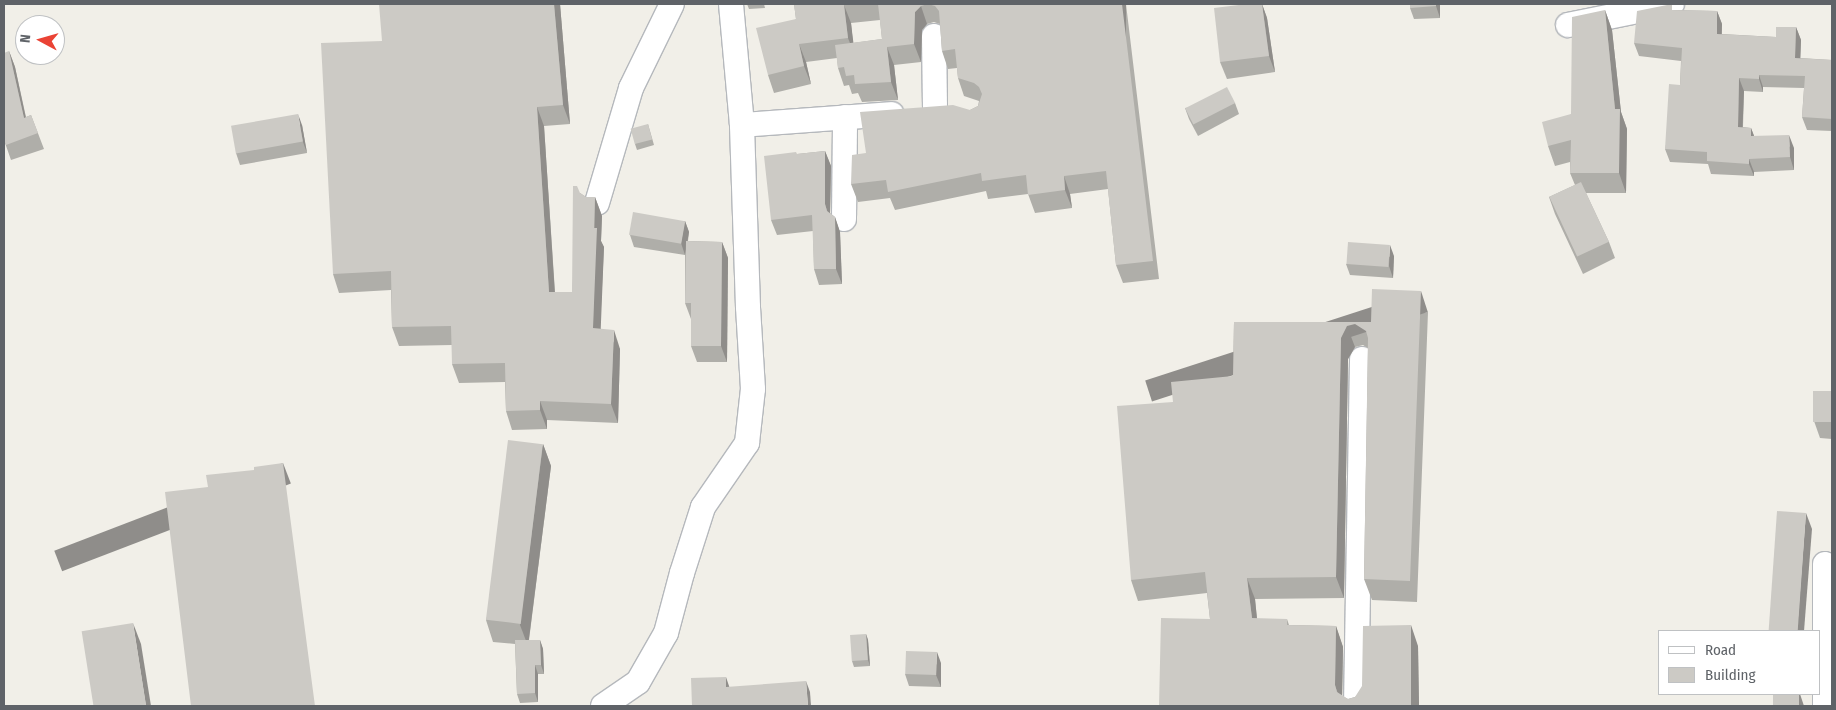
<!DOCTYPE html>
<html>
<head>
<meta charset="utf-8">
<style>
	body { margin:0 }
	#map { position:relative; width:1836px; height:710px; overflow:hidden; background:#f1efe8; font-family:"Fira Sans Condensed",sans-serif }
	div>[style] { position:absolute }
	.roads { filter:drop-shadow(1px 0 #b5b8bc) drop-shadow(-1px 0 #b5b8bc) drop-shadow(0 1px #b5b8bc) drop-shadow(0 -1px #b5b8bc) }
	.minor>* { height:24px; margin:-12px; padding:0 12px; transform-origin:12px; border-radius:12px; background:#fff }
	.wall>* { inset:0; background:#afaea9 }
	.shaded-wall>* { inset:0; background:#8f8d8a; transform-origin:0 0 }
	.building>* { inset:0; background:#cccac5; transform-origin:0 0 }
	span { translate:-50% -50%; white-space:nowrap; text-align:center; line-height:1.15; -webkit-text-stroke:4.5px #fff; paint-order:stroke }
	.frame { position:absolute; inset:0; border:5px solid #5f6368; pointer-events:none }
	.legend { position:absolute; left:1658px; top:630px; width:162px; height:65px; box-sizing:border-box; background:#fff; border:1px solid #bfc1c3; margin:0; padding:6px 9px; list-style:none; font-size:15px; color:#5f6368 }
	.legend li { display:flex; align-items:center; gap:10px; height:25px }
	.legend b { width:25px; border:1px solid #bfc1c3 }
	.north { position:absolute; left:15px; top:15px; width:50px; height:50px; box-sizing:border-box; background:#fff; border:1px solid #bfc1c3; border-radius:50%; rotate:276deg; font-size:14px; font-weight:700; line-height:20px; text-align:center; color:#5f6368 }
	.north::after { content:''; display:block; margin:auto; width:18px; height:22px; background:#ea4335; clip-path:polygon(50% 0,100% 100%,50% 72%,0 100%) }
</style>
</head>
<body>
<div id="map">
	<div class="roads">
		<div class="minor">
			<div style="left:1568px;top:25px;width:106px;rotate:-11.4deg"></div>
			<div style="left:934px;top:36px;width:75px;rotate:89.2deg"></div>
			<div style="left:742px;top:125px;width:150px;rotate:-4.2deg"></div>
			<div style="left:597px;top:203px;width:120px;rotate:-73.5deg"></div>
			<div style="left:631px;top:88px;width:93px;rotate:-64deg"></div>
			<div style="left:844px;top:219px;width:102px;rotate:-89.4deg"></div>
			<div style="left:1825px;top:564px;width:142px;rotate:90deg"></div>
			<div style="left:603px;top:706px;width:42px;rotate:-34.4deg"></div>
			<div style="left:638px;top:682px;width:56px;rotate:-60.3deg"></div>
			<div style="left:666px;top:633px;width:62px;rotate:-75.1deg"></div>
			<div style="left:682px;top:573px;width:69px;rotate:-72.3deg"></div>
			<div style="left:703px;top:507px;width:78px;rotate:-55.5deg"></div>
			<div style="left:747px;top:443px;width:54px;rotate:-83.7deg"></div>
			<div style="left:753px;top:389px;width:82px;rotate:-93.5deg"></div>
			<div style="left:748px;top:307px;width:182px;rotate:-91.9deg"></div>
			<div style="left:742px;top:125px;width:121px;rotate:-95.2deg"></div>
			<div style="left:1356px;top:706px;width:347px;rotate:-89deg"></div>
		</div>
	</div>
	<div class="wall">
		<div style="clip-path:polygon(164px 4px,199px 4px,200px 5px)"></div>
		<div style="clip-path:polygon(560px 4px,570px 124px,544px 126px,555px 292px,572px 292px,580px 193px,586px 197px,595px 197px,602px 216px,601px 241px,604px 247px,600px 328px,620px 349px,618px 423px,547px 420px,547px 429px,512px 430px,506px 411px,505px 382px,459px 383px,452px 364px,452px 345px,399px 346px,392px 327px,391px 290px,339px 293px,333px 274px,382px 41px)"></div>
		<div style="clip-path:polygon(747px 4px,764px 4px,765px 8px,749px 9px)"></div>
		<div style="clip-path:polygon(evenodd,794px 4px,1126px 4px,1159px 279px,1123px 283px,1116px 265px,1108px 189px,1070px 194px,1072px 208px,1035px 213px,1028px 194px,988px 199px,986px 191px,895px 210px,890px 198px,858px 202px,851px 184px,866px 153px,970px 110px,978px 106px,979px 101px,964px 96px,958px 78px,957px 68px,948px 69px,942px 51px,940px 24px,934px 22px,927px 24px,922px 30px,921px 62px,894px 65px,898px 100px,862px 102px,858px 93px,852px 94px,849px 85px,844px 86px,838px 68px,837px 58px,806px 62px,811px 84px,774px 93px,768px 75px,796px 19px,794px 4px,880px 20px,882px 39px,853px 43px,851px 23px,880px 20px)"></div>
		<div style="clip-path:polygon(1247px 4px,1262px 4px,1267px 18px,1275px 72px,1227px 79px,1220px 62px)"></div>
		<div style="clip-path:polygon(1410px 4px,1440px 4px,1440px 18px,1414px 19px,1410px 8px)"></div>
		<div style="clip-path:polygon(1605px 10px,1612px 30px,1621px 112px,1627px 129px,1626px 193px,1586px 193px,1609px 242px,1615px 258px,1583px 274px,1555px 214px,1549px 197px,1575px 185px,1570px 173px,1570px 162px,1555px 166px,1548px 146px,1571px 114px)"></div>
		<div style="clip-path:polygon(1674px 10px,1717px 11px,1722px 24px,1722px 34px,1776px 37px,1796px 27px,1801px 40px,1800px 58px,1832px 60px,1832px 131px,1807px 130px,1802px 117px,1804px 88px,1763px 87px,1763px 92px,1744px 91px,1743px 127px,1751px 128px,1754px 136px,1794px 148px,1794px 170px,1754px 172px,1754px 176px,1711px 174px,1708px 164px,1670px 162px,1665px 149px,1680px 85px,1681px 61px,1639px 56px,1634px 43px)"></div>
		<div style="clip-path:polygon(9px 51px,15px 67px,26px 117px,31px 115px,44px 149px,11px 160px,4px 140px)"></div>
		<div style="clip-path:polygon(1235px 103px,1239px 114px,1198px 136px,1189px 119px,1185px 108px)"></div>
		<div style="clip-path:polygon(648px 124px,654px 145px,637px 150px,635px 144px)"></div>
		<div style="clip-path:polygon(302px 125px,307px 153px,240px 165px,236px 153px)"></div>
		<div style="clip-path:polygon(825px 151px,831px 166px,830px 213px,835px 217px,840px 232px,842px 284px,819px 285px,814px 269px,813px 231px,777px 235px,771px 220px,797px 154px)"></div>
		<div style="clip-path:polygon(685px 221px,689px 232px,688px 241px,722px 242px,728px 258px,727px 362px,697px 362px,691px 346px,691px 319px,685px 303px,685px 255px,634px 247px,630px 235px)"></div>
		<div style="clip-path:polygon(1394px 256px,1393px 278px,1350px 275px,1346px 264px)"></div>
		<div style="clip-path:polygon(1428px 312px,1417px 602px,1372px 600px,1364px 579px,1368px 348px,1363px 345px,1355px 347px,1348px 359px,1344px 598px,1255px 599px,1257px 619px,1287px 619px,1289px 625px,1336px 626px,1343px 647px,1342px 696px,1348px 699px,1355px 697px,1418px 646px,1419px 706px,1159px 706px,1210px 619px,1207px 593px,1138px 601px,1131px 580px,1173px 402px,1233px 376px,1234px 322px,1371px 322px)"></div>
		<div style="clip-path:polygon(1832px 391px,1832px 439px,1820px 438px,1814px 421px)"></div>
		<div style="clip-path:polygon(543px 444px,551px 466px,529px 640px,540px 640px,543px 649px,544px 674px,538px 674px,538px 702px,520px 703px,517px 694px,515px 644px,493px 642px,486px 620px)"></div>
		<div style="clip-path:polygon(866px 634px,868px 640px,870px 666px,854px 667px,852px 661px)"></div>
		<div style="clip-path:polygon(941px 663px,941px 687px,909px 686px,905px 674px)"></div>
	</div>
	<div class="shaded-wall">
		<div style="clip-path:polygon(554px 4px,560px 4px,570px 124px,563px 105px)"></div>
		<div style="left:1122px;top:4px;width:4px;height:259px"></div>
		<div style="clip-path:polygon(1262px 4px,1267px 18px,1275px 72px,1269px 56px)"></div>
		<div style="clip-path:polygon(1436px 4px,1440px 4px,1440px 18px,1436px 6px)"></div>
		<div style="clip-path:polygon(844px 5px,851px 23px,855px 56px,848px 38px)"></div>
		<div style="clip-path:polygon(921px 6px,927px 24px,922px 30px,921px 62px,914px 44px,915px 12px)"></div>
		<div style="clip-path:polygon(1605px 10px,1612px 30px,1621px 112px,1627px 129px,1626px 193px,1619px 173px,1615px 109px)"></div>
		<div style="clip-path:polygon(1717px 11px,1722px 24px,1721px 47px,1717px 34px)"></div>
		<div style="clip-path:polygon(1796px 27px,1801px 40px,1800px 71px,1795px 58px)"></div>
		<div style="clip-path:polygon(799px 44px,806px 62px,811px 84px,804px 66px)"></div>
		<div style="clip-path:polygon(887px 47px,894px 65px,898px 100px,891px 82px)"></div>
		<div style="clip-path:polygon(9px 51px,15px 67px,29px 133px,24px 118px)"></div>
		<div style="clip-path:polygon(1759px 75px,1763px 87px,1763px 92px,1759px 79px)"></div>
		<div style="clip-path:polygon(1739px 78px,1744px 91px,1742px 140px,1738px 127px)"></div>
		<div style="clip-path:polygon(537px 107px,544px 126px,556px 311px,549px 292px)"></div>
		<div style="clip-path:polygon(298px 114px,302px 125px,307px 153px,303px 142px)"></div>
		<div style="clip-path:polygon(1751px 128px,1756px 141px,1751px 136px)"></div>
		<div style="clip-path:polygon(1789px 135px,1794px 148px,1794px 170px,1790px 157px)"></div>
		<div style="clip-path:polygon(825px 151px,831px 166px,830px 219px,832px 226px,825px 204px)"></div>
		<div style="clip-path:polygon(1749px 159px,1754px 172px,1754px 176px,1749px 164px)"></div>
		<div style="clip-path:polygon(1064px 176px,1070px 194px,1072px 208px,1065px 190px)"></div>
		<div style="clip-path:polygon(595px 197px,602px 216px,601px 241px,604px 247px,600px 347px,593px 328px)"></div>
		<div style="clip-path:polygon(835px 217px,840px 232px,842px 284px,836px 269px)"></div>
		<div style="clip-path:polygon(685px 221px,689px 232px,685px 255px,681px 243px)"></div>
		<div style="clip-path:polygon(722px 242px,728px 258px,727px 362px,721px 346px)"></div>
		<div style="clip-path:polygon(1390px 245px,1394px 256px,1393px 278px,1389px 266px)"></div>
		<div style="left:1421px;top:291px;width:22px;height:290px;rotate:72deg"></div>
		<div style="clip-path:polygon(1347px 326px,1355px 347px,1348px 359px,1344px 598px,1336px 577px,1341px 338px)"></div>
		<div style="clip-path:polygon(614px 330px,620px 349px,618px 423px,611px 404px)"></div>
		<div style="clip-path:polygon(540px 401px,547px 420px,547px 429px,540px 410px)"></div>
		<div style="clip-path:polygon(543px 444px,551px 466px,528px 646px,520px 625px)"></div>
		<div style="left:283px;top:463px;width:22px;height:245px;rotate:69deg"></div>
		<div style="clip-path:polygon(1806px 513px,1812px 529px,1804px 631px,1797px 631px)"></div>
		<div style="clip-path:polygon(1247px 578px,1255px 599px,1259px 639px,1252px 618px)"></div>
		<div style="clip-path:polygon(133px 623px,141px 644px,151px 706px,146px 706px)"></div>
		<div style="clip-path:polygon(1411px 625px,1418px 646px,1419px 706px,1411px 706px)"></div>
		<div style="clip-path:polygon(1336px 626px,1343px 647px,1342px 706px,1335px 685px)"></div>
		<div style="clip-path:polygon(866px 634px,868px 640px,870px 666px,868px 660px)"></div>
		<div style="clip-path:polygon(540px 640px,543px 649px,544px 674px,541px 665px)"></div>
		<div style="clip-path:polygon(937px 652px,941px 663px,941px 687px,936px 675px)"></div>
		<div style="clip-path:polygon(535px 665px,538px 674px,538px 702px,535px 693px)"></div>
		<div style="clip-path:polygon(726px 677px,730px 689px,726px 687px)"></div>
		<div style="clip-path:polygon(806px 681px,810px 692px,811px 706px,808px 706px)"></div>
		<div style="clip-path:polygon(1793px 694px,1800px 694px,1804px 706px,1798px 706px)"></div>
	</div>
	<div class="building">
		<div style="clip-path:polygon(379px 4px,554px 4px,563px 105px,537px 107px,549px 292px,572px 292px,573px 186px,577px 186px,580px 193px,586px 197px,595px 197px,594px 228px,597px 228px,593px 328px,614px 330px,611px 404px,540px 401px,540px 410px,506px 411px,505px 363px,452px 364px,451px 326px,392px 327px,391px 271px,333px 274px,321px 43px,382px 41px)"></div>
		<div style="clip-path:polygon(794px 4px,858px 4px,844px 5px,848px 38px,799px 44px,804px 66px,768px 75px,756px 28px,796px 19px)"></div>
		<div style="clip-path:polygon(878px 4px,1122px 4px,1153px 261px,1116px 265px,1106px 171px,1064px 176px,1065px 190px,1028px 195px,1026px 175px,982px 181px,981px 173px,888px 192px,886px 180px,851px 184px,852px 155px,866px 153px,860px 112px,953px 105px,970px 110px,978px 106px,982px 94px,979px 87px,974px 83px,958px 78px,955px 49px,942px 51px,939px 11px,935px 6px,928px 4px,921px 6px,915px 12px,914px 44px,887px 47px,891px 82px,855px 84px,854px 75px,846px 76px,844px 67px,838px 68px,835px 45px,882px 39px)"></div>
		<div style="clip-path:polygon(1247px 4px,1262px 4px,1269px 56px,1220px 62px,1214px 8px)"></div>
		<div style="clip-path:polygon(1410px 4px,1436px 4px,1436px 6px,1410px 8px)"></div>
		<div style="clip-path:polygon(1672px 4px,1672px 10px,1717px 11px,1717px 34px,1776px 37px,1776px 27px,1796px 27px,1795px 58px,1832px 60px,1832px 119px,1802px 117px,1805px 76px,1759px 75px,1759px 79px,1739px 78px,1738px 127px,1751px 128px,1751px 136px,1789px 135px,1790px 157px,1749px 159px,1749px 164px,1707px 161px,1707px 152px,1665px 149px,1669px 84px,1680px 85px,1682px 48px,1634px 43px,1637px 11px)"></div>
		<div style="clip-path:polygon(1605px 10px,1615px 109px,1620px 109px,1619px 173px,1570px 173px,1571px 140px,1548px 146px,1542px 122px,1571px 114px,1572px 17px)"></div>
		<div style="clip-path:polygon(9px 51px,24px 118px,31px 115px,38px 133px,6px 145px,4px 140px,4px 53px)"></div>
		<div style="left:1227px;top:87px;width:18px;height:47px;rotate:63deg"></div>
		<div style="left:298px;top:114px;width:28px;height:68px;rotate:80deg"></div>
		<div style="left:648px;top:124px;width:16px;height:18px;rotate:75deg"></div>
		<div style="clip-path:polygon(825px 151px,825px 204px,827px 211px,835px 217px,836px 269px,814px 269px,812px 215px,771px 220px,764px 156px,796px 152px,797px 154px)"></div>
		<div style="left:1581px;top:182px;width:66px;height:35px;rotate:65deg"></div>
		<div style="left:633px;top:212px;width:53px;height:23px;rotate:10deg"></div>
		<div style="clip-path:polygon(686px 241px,722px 242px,721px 346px,691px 346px,691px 303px,685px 303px)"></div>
		<div style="left:1348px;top:242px;width:42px;height:22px;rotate:4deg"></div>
		<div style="clip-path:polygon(1372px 289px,1421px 291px,1410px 581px,1364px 579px,1368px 338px,1366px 331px,1355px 324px,1347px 326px,1341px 338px,1336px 577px,1247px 578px,1252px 618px,1287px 619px,1287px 625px,1336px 626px,1335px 685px,1337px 692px,1348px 699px,1355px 697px,1362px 686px,1363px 626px,1411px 625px,1411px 706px,1159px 706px,1161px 618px,1210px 619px,1205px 572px,1131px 580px,1117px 406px,1173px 402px,1171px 382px,1233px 376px,1234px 322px,1371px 322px)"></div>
		<div style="left:1832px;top:391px;width:31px;height:19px;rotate:90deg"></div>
		<div style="left:508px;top:440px;width:35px;height:181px;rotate:7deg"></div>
		<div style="clip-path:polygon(283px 463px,315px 706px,191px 706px,165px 492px,208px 487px,206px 475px,254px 470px,254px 467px)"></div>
		<div style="left:1777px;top:511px;width:29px;height:120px;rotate:4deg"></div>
		<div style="left:133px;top:623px;width:84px;height:52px;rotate:81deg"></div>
		<div style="left:866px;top:634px;width:26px;height:16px;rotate:86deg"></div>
		<div style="clip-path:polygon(515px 640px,540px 640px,541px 665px,535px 665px,535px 693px,517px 694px)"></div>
		<div style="left:906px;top:651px;width:31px;height:23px;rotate:2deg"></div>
		<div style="clip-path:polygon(726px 677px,726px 687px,806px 681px,808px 706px,692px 706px,691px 678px)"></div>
		<div style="left:1773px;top:694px;width:26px;height:12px"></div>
	</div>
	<div class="frame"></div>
	<ul class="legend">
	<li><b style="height:6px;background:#fff"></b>Road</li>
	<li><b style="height:14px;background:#cccac5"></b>Building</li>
	</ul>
	<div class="north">N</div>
</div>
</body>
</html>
